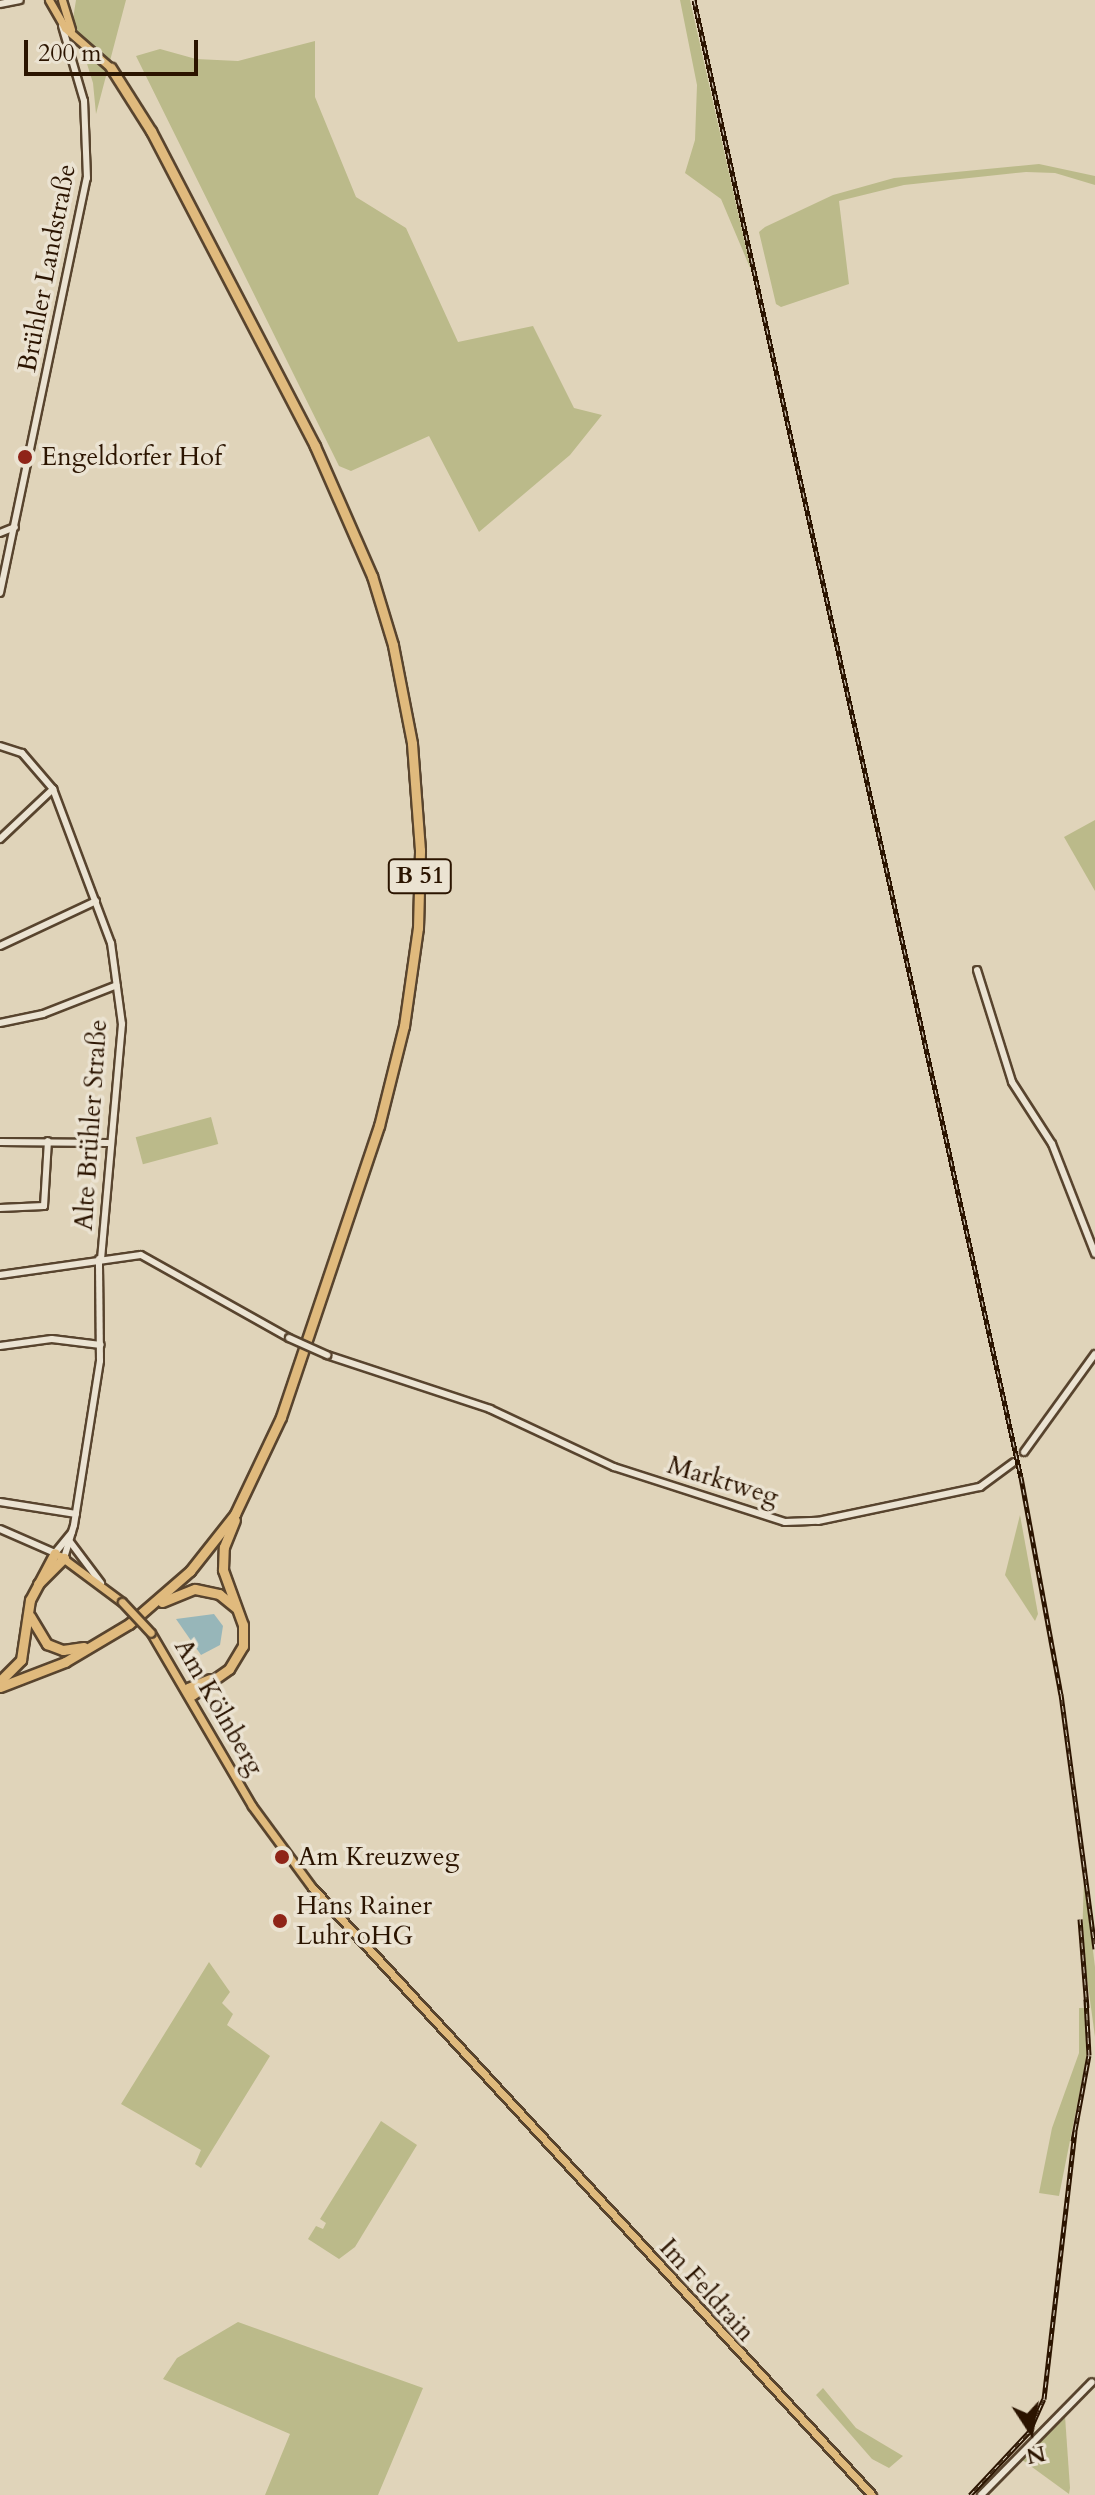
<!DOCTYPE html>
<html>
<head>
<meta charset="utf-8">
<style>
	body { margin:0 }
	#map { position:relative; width:1095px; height:2495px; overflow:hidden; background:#e0d4ba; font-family:Cardo,serif }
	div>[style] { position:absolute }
	.green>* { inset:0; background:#bbba8a; transform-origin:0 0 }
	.water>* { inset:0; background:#97b6b9 }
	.roads { filter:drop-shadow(2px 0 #58442e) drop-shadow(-2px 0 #58442e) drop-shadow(0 2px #58442e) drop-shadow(0 -2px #58442e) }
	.minor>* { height:6px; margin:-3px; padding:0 3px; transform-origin:3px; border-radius:3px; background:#ebe3d2 }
	.major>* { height:7px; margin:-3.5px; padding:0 3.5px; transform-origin:3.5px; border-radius:3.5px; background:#e0ba7d }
	.highway>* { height:9px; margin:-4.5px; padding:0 4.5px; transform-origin:4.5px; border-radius:4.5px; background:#e0ba7d }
	.rail>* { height:5px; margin-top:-2.5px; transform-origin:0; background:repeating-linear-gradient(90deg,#ebe3d2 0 6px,#2b1400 0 12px); box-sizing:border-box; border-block:2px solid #2b1400 }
	.bridges { filter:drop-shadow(2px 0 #58442e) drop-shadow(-2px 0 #58442e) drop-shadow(0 2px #58442e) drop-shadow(0 -2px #58442e) }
	.minor-bridge>* { height:6px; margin:-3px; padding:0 3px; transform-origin:3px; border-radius:3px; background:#ebe3d2 }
	.major-bridge>* { height:7px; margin:-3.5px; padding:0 3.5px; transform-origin:3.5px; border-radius:3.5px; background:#e0ba7d }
	.dots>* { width:22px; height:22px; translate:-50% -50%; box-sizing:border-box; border:4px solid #ebe3d2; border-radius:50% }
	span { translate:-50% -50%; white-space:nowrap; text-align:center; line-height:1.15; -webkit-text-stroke:7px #ebe3d2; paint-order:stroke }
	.shield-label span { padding:2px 6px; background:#ebe3d2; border:2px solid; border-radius:6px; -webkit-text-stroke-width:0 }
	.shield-label { font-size:24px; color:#2b1400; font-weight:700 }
	.street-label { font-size:26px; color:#2b1400 }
	.poi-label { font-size:26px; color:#2b1400 }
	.left { translate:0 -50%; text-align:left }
	.north { position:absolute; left:991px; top:2391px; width:80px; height:80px; -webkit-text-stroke:6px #ebe3d2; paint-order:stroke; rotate:168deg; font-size:22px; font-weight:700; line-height:32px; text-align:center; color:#2b1400 }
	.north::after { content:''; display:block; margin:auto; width:28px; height:36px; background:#2b1400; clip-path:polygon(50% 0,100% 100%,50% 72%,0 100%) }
	.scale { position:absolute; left:24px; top:40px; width:174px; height:36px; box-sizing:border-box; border:4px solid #2b1400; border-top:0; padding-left:10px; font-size:24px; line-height:28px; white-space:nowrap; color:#2b1400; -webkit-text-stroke:6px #ebe3d2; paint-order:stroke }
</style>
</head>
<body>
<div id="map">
	<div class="green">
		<div style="clip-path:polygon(76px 0,126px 0,96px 114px,93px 83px,73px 19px)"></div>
		<div style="clip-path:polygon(680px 0,690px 0,751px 270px,721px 199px,685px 173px,695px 140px,697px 85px)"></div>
		<div style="clip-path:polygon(315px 41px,315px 97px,356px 197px,406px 228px,458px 342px,533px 326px,574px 408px,602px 415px,570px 455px,479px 532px,429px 436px,351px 471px,339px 466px,136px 56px,160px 49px,196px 59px,238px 61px)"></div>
		<div style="clip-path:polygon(1039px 164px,1095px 176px,1095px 185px,1055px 173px,1026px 172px,904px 185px,839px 201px,849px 284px,781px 307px,776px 304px,759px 232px,765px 227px,833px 195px,894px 178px)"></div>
		<div style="clip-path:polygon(1095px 820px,1095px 891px,1064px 837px)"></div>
		<div style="left:211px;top:1117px;width:28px;height:78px;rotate:75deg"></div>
		<div style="clip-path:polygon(1020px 1515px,1038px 1614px,1035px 1621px,1005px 1575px)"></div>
		<div style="clip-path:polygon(1084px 1877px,1095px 1967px,1095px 2037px,1082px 1941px)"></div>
		<div style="clip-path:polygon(209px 1962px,230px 1992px,222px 2003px,233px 2014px,227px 2025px,270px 2056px,201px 2168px,195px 2164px,201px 2150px,121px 2104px)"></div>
		<div style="clip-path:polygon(1079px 2008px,1085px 2008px,1087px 2055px,1059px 2196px,1039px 2193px,1052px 2128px,1079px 2053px)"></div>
		<div style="clip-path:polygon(381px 2121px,417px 2145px,355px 2247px,339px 2259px,308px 2239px,316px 2226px,323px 2229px,326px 2223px,320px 2219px)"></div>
		<div style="clip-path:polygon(238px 2322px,423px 2388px,378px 2495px,265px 2495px,290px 2434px,163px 2379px,177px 2358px)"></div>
		<div style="clip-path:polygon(823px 2388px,856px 2428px,903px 2456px,889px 2468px,872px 2459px,816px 2395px)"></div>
		<div style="clip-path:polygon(1065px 2416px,1070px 2488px,1069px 2494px,1021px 2459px)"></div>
	</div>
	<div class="water">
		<div style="clip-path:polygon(214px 1614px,223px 1626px,220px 1645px,201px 1655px,176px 1619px)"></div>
	</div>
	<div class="roads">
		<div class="minor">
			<div style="left:0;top:4px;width:20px;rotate:-11deg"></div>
			<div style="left:0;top:533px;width:16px;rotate:-22deg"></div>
			<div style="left:0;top:593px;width:424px;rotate:-78.2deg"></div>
			<div style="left:87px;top:178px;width:77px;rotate:-92.2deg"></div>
			<div style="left:84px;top:101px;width:78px;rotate:-106.3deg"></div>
			<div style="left:0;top:746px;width:23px;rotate:18deg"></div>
			<div style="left:22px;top:753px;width:48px;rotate:49.3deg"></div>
			<div style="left:53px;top:789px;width:165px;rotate:69.4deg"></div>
			<div style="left:111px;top:943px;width:82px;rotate:82.3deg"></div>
			<div style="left:122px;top:1024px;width:236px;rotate:95.1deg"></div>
			<div style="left:0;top:839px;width:73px;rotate:-43.3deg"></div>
			<div style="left:0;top:946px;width:106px;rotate:-25.1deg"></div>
			<div style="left:977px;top:970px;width:117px;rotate:72.6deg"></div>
			<div style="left:1012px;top:1082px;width:74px;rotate:57.2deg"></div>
			<div style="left:1052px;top:1144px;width:118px;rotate:68.6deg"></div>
			<div style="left:0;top:1023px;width:44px;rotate:-11.8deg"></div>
			<div style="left:43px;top:1014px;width:79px;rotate:-21.4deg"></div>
			<div style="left:0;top:1142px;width:108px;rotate:0.5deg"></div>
			<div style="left:0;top:1208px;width:44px;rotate:-2.6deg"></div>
			<div style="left:44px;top:1206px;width:65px;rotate:-86.5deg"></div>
			<div style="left:0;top:1275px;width:142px;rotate:-8.1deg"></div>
			<div style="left:141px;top:1255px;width:170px;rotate:29.3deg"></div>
			<div style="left:0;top:1346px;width:52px;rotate:-7.7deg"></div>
			<div style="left:52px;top:1339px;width:49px;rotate:7deg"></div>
			<div style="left:327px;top:1355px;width:172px;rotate:18.3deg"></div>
			<div style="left:490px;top:1409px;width:137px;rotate:25.1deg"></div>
			<div style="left:614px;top:1467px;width:180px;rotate:17.8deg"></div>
			<div style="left:785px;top:1522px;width:33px;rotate:-2deg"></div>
			<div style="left:818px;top:1521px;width:166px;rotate:-11.9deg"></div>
			<div style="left:980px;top:1487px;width:42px;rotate:-36.3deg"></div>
			<div style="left:1024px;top:1452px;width:121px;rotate:-54.1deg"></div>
			<div style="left:0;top:1502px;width:77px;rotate:9deg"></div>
			<div style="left:0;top:1529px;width:60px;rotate:23.6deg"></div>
			<div style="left:55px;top:1553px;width:27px;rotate:-51deg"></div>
			<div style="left:71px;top:1543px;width:50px;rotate:53.1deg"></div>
			<div style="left:64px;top:1558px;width:34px;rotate:-73deg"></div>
			<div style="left:74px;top:1525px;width:166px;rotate:-81deg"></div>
			<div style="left:100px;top:1361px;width:102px;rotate:-90.6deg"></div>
			<div style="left:981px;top:2495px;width:158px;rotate:-45.5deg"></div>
		</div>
		<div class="major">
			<div style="left:49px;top:0;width:32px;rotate:60deg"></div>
			<div style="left:65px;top:28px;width:61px;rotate:41deg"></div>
			<div style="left:62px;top:0;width:31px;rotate:73deg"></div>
			<div style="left:60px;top:1556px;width:77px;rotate:36.6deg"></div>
			<div style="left:151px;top:1633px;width:200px;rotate:59.7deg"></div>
			<div style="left:252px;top:1806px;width:99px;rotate:53.6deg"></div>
			<div style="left:311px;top:1886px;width:828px;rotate:47.35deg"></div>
		</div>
		<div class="highway">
			<div style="left:38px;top:1584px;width:37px;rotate:-45deg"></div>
			<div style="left:162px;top:1602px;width:35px;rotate:-22deg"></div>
			<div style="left:195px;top:1589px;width:25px;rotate:12deg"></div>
			<div style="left:219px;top:1594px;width:21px;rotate:39deg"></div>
			<div style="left:30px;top:1616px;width:33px;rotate:59deg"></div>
			<div style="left:47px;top:1644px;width:17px;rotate:21deg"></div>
			<div style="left:63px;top:1650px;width:21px;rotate:-8deg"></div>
			<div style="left:0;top:1681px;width:30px;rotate:-45deg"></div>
			<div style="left:21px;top:1660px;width:61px;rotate:-81.5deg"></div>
			<div style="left:30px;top:1600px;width:53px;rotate:-62deg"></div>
			<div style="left:0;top:1687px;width:70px;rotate:-21deg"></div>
			<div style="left:65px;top:1662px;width:74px;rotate:-30.7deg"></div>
			<div style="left:129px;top:1624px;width:81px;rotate:-41deg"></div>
			<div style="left:190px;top:1571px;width:73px;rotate:-51.7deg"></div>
			<div style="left:235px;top:1514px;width:107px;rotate:-64.6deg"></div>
			<div style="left:281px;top:1417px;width:307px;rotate:-71.4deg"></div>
			<div style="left:379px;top:1126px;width:103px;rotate:-76deg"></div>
			<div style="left:404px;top:1026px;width:99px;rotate:-81.9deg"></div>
			<div style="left:418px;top:928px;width:78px;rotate:-88.5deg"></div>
			<div style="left:420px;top:850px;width:107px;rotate:-94.3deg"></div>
			<div style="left:412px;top:743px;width:100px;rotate:-101deg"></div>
			<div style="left:393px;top:645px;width:72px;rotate:-106.9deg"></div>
			<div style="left:372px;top:576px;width:142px;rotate:-113.7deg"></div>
			<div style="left:315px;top:446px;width:355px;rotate:-117.5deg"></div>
			<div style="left:151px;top:131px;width:75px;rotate:-122.4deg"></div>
			<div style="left:188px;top:1688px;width:24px;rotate:-22deg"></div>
			<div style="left:192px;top:1695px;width:45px;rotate:-35.1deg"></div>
			<div style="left:229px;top:1669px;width:27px;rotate:-59deg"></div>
			<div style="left:243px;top:1646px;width:21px;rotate:-90deg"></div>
			<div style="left:243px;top:1625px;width:59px;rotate:-110deg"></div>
			<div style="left:223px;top:1570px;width:23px;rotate:-88deg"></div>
			<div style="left:224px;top:1547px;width:29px;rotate:-68deg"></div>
		</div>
	</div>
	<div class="rail">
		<div style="left:694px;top:0;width:1513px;rotate:77.52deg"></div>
		<div style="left:1021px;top:1477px;width:221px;rotate:79.6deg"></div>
		<div style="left:1061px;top:1694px;width:257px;rotate:82.4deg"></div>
		<div style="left:1080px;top:1919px;width:89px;rotate:85.5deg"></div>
		<div style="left:1073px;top:2141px;width:87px;rotate:-79.5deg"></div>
		<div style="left:1089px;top:2055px;width:56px;rotate:-93.1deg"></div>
		<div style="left:970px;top:2495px;width:86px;rotate:-46.9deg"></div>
		<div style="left:1029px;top:2432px;width:36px;rotate:-66deg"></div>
		<div style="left:1044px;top:2399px;width:269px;rotate:-83.4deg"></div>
	</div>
	<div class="bridges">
		<div class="minor-bridge">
			<div style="left:289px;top:1338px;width:42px;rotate:24.1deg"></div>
		</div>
		<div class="major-bridge">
			<div style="left:122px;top:1602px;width:42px;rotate:46.9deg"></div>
		</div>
	</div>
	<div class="dots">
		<div style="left:25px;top:457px;background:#8f2418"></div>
		<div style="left:282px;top:1857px;background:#8f2418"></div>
		<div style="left:280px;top:1921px;background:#8f2418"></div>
	</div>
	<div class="shield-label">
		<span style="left:420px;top:876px">B 51</span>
	</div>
	<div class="street-label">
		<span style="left:47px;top:268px;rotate:-79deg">Brühler Landstraße</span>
		<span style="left:91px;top:1125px;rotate:-86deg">Alte Brühler Straße</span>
		<span style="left:723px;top:1481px;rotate:17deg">Marktweg</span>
		<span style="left:219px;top:1707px;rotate:60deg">Am Kölnberg</span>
		<span style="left:707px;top:2290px;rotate:48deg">Im Feldrain</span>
	</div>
	<div class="poi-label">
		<span class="left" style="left:41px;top:457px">Engeldorfer Hof</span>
		<span class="left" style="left:298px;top:1857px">Am Kreuzweg</span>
		<span class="left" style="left:296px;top:1921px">Hans Rainer<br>Luhr oHG</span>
	</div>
	<div class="north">N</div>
	<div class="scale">200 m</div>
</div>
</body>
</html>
